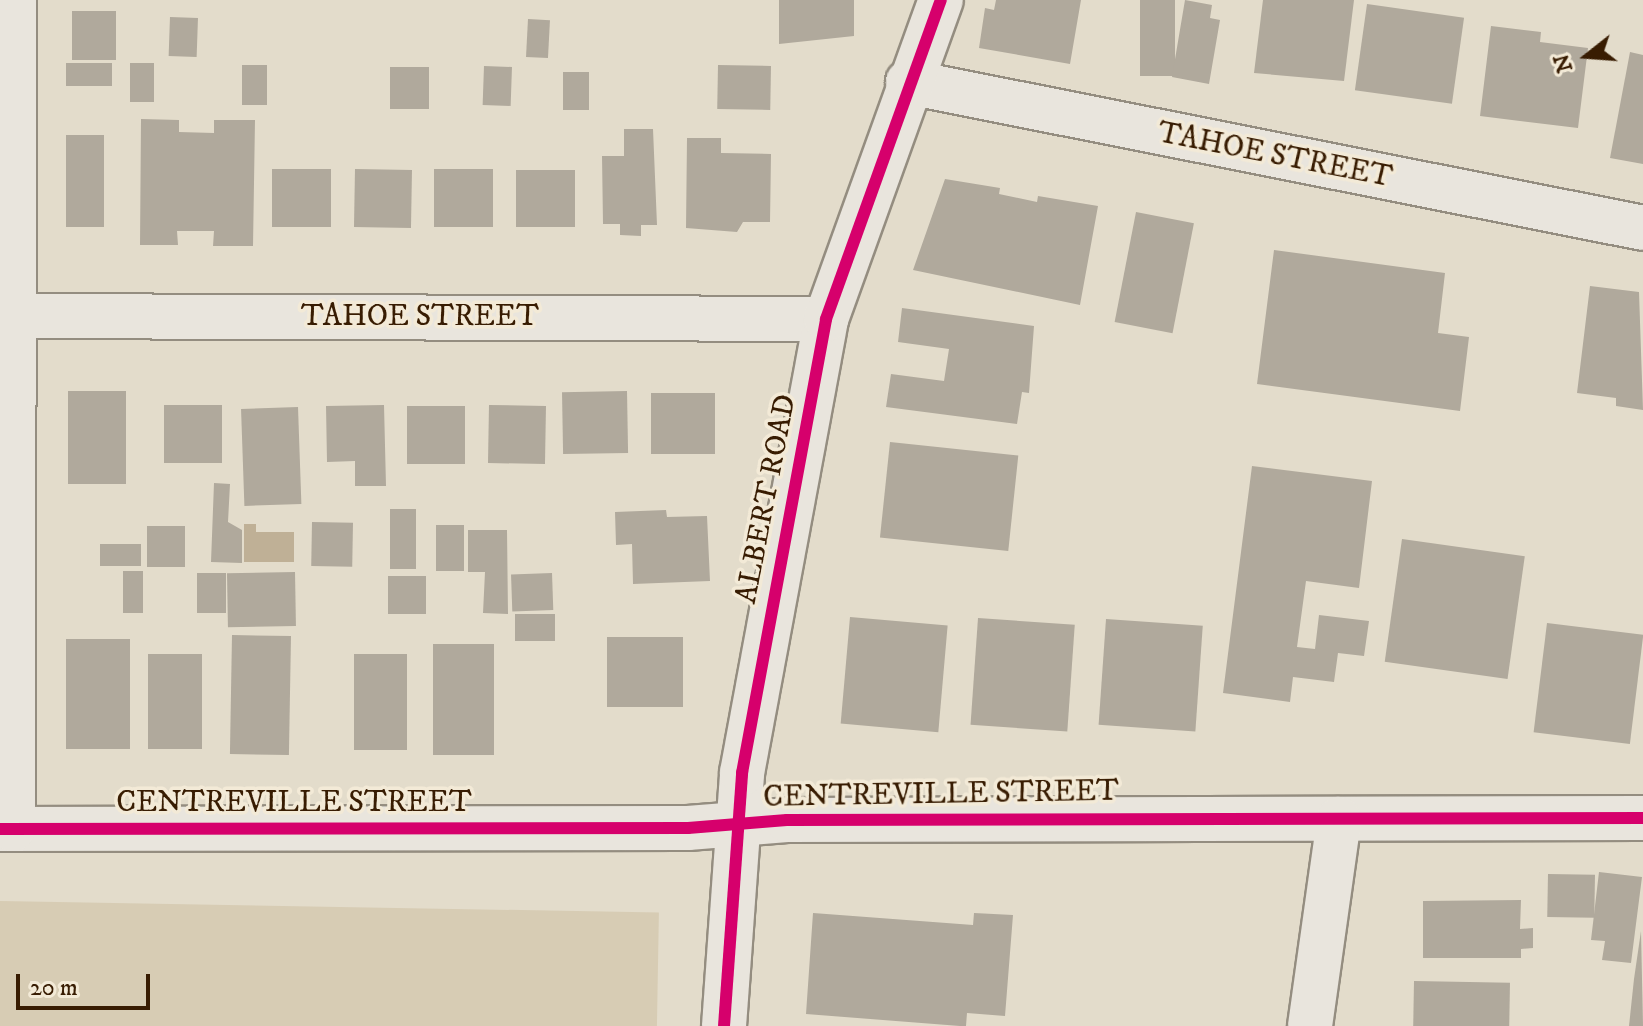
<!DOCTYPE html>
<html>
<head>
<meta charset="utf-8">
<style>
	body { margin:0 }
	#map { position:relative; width:1643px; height:1026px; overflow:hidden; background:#e3dccb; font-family:"IM FELL DW Pica",serif }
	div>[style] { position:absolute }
	.green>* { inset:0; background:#d7ccb4; transform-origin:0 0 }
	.water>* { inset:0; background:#bfb096 }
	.building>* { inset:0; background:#b0a99c; transform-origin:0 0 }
	.roads { filter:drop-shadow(2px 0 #948d80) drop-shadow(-2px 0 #948d80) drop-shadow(0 2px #948d80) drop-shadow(0 -2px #948d80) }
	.minor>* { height:44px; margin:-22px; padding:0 22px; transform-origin:22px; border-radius:22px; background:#e9e5dd }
	.cycleway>* { height:12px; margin:-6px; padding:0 6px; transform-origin:6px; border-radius:6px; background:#d6006c }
	span { translate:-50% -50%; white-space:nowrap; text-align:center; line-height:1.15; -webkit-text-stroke:7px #f3ead7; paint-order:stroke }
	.street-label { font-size:30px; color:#381c02 }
	.north { position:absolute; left:1547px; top:16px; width:80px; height:80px; -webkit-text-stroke:6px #f3ead7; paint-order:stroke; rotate:253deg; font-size:22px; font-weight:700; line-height:32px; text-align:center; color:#381c02 }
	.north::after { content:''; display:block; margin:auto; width:28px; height:36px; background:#381c02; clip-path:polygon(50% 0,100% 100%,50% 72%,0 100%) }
	.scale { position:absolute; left:16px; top:974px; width:134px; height:36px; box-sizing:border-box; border:4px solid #381c02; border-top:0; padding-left:10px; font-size:24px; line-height:28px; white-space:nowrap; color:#381c02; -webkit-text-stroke:6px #f3ead7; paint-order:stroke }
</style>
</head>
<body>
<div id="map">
	<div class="green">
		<div style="left:0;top:901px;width:659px;height:125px;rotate:1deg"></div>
	</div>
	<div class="water">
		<div style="clip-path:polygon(244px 524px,256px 524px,256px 532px,294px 532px,294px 562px,244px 562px)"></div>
	</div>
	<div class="building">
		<div style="clip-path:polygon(779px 0,854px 0,854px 36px,779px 44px)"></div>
		<div style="clip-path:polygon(996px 0,1081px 0,1070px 64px,979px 48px,985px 8px,994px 10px)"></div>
		<div style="left:1140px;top:0;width:35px;height:76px"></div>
		<div style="clip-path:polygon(1185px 0,1212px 5px,1210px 18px,1220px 20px,1209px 84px,1172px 77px)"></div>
		<div style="clip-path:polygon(1263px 0,1354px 0,1344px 81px,1254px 73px)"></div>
		<div style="left:1367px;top:4px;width:98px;height:87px;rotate:8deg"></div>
		<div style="left:72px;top:11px;width:44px;height:49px"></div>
		<div style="left:170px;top:17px;width:28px;height:39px;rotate:2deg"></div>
		<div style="left:528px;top:19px;width:22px;height:38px;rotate:3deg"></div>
		<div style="clip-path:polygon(1491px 26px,1541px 32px,1540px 42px,1588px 48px,1578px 128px,1480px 116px)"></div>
		<div style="clip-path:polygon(1630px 52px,1643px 55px,1643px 164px,1610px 158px)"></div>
		<div style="left:66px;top:63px;width:46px;height:23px"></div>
		<div style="left:130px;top:63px;width:24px;height:39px"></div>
		<div style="left:242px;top:65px;width:25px;height:40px"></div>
		<div style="left:718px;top:65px;width:53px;height:44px;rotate:1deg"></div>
		<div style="left:484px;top:66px;width:28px;height:39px;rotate:2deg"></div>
		<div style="left:390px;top:67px;width:39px;height:42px"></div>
		<div style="left:563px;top:72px;width:26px;height:38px"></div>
		<div style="clip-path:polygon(141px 119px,179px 120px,179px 132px,214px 133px,214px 120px,255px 120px,253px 246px,213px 246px,214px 231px,177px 231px,178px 245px,140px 245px)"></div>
		<div style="clip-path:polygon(624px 129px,653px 129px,657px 225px,641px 225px,641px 236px,620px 235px,620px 224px,603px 224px,602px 156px,624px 156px)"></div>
		<div style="left:66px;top:135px;width:38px;height:92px"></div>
		<div style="clip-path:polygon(687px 138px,721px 138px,721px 153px,771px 154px,770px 222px,743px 222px,737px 232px,686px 228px)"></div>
		<div style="left:272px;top:169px;width:59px;height:58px"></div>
		<div style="left:355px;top:169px;width:57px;height:58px;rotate:1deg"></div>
		<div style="left:493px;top:169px;width:58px;height:59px;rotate:90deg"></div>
		<div style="left:516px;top:170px;width:59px;height:57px"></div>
		<div style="clip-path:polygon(945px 179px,1000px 188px,999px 194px,1037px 202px,1038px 196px,1098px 206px,1080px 305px,913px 270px)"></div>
		<div style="left:1136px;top:212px;width:59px;height:112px;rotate:11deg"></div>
		<div style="clip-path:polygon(1274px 250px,1445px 273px,1438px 333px,1469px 337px,1460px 411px,1257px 384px)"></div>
		<div style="clip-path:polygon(1590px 286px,1639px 292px,1643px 410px,1616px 406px,1616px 398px,1577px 393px)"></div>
		<div style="clip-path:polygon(902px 308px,1034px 326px,1029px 393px,1022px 392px,1017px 424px,886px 407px,891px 374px,944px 381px,949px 349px,898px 342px)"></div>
		<div style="left:68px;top:391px;width:58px;height:93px"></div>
		<div style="left:627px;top:391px;width:62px;height:65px;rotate:89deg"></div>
		<div style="left:651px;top:393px;width:64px;height:61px"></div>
		<div style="left:164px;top:405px;width:58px;height:58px"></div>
		<div style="clip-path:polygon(384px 405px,386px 486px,355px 486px,355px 461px,327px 462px,326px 406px)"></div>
		<div style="left:489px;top:405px;width:57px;height:58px;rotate:1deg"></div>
		<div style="left:407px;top:406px;width:58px;height:58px"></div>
		<div style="left:298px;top:407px;width:97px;height:57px;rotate:88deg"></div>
		<div style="left:890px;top:442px;width:129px;height:96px;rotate:6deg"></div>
		<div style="clip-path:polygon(1252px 466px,1372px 481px,1359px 588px,1306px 581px,1297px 647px,1315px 649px,1319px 615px,1369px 621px,1364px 656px,1338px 653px,1334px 682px,1293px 677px,1290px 702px,1223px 693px)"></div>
		<div style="clip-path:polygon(214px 483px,230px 484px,228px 522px,242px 530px,242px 563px,211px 562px)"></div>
		<div style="left:390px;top:509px;width:26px;height:60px"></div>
		<div style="clip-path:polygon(666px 510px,667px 517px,707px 516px,710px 581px,633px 584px,632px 544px,616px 545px,615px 512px)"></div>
		<div style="left:312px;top:522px;width:41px;height:44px;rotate:1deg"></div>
		<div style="left:436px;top:525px;width:28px;height:46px"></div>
		<div style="left:147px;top:526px;width:38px;height:41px"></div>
		<div style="clip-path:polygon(468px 530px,507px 530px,508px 614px,483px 613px,485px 572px,468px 572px)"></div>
		<div style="left:1402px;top:539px;width:124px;height:124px;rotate:8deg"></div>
		<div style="left:100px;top:544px;width:41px;height:22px"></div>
		<div style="left:123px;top:571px;width:20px;height:42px"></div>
		<div style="left:295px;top:572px;width:54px;height:68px;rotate:89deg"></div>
		<div style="left:197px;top:573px;width:29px;height:40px"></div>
		<div style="left:552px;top:573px;width:37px;height:41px;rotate:88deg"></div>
		<div style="left:388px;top:576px;width:38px;height:38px"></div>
		<div style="left:515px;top:614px;width:40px;height:27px"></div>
		<div style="left:850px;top:617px;width:98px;height:107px;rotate:5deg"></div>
		<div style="left:978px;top:618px;width:97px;height:107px;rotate:4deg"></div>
		<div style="left:1106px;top:619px;width:97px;height:106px;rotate:4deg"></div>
		<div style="left:1547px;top:623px;width:97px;height:110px;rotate:7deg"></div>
		<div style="left:232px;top:635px;width:59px;height:119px;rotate:1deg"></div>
		<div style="left:683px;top:637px;width:70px;height:76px;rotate:90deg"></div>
		<div style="left:66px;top:639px;width:64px;height:110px"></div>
		<div style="left:433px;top:644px;width:61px;height:111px"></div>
		<div style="left:148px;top:654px;width:54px;height:95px"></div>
		<div style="left:354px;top:654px;width:53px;height:96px"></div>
		<div style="clip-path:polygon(1599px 872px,1642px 877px,1631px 963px,1602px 960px,1605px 941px,1591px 940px)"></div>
		<div style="left:1548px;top:874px;width:47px;height:43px;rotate:1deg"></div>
		<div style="clip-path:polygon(1521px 900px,1520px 929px,1533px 928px,1533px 948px,1521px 949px,1521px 958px,1423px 958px,1423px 901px)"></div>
		<div style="clip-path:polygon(813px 913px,973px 925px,974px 913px,1013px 915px,1005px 1016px,967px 1013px,966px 1026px,960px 1026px,806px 1014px)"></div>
		<div style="clip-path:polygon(1641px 931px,1643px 1026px,1629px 1026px,1634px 979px)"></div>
		<div style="left:1414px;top:981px;width:96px;height:45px;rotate:1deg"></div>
	</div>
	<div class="roads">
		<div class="minor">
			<div style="left:908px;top:82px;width:749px;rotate:11.23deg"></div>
			<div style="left:14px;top:316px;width:812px;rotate:0.21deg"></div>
			<div style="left:0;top:829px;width:688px;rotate:-0.08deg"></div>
			<div style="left:688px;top:828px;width:99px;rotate:-4.6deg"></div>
			<div style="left:787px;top:820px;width:856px;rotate:-0.13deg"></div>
			<div style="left:13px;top:829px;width:829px;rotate:-89.93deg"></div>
			<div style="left:724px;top:1026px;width:254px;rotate:-85.9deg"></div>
			<div style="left:742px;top:773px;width:462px;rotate:-79.5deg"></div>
			<div style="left:826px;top:319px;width:339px;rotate:-70.2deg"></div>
			<div style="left:1310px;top:1026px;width:209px;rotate:-82deg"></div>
		</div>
	</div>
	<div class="cycleway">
		<div style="left:0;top:829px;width:688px;rotate:-0.08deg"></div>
		<div style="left:688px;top:828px;width:99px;rotate:-4.6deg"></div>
		<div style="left:787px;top:820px;width:856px;rotate:-0.13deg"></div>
		<div style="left:724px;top:1026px;width:254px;rotate:-85.9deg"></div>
		<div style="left:742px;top:773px;width:462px;rotate:-79.5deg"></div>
		<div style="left:826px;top:319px;width:339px;rotate:-70.2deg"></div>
	</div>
	<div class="street-label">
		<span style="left:1275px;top:156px;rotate:11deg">TAHOE STREET</span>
		<span style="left:420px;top:317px">TAHOE STREET</span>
		<span style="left:767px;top:499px;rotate:-79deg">ALBERT ROAD</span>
		<span style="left:941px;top:795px;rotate:-1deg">CENTREVILLE STREET</span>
		<span style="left:294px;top:803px">CENTREVILLE STREET</span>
	</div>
	<div class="north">N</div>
	<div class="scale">20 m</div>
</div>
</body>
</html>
